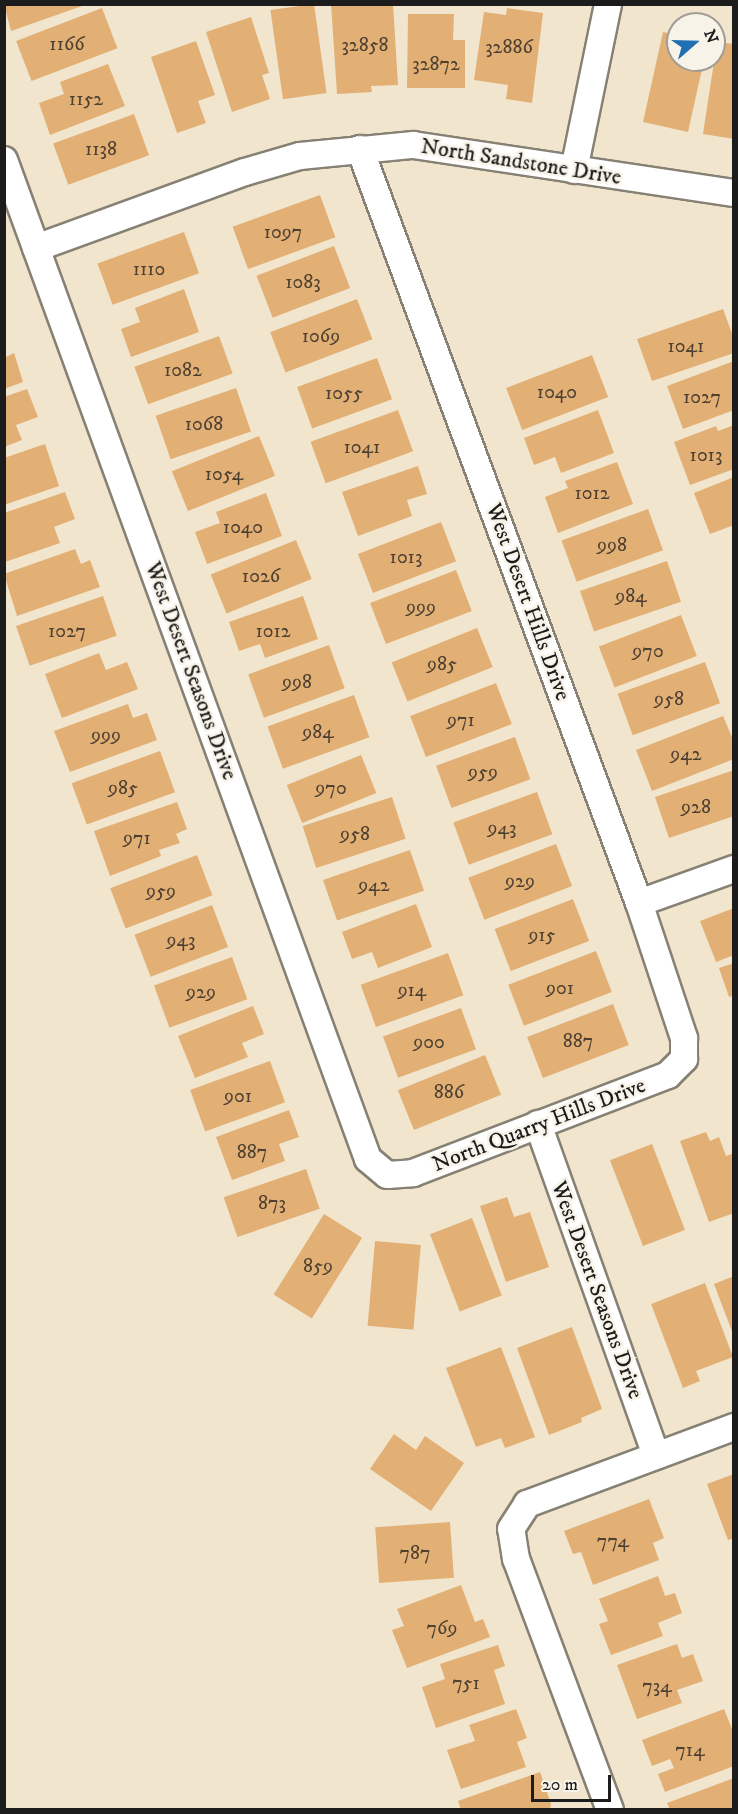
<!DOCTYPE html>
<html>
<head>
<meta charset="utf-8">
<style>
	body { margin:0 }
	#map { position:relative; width:738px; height:1814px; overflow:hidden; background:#f1e6cd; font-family:"IM FELL DW Pica",serif }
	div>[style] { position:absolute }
	.building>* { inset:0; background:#e2af75; transform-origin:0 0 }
	.roads { filter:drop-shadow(2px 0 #868174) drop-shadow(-2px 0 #868174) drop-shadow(0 2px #868174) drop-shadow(0 -2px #868174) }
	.street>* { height:26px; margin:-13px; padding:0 13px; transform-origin:13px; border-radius:13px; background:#fff }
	span { translate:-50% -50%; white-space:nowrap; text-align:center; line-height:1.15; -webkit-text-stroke:5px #f7f3e8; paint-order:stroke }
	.number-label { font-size:20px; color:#4e4132 }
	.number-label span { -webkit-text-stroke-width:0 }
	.street-label { font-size:22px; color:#1c1c1c }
	.frame { position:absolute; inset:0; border:6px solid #1c1c1c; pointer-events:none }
	.north { position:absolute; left:666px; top:12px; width:60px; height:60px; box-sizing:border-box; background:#f7f3e8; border:2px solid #9f9d96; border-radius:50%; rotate:70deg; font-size:16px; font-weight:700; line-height:24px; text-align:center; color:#1c1c1c }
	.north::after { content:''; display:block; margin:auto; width:21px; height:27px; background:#1f6fb2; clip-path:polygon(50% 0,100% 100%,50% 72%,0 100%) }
	.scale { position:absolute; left:531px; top:1775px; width:80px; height:27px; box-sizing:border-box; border:3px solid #1c1c1c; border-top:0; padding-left:8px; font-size:18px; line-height:21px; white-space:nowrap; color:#1c1c1c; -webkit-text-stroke:4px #f7f3e8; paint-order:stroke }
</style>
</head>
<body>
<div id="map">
	<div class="building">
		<div style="clip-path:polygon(4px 4px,85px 4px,85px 5px,11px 31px)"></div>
		<div style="left:314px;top:4px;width:90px;height:44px;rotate:82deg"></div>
		<div style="clip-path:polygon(331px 4px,393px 4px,398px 85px,371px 86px,372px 92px,337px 94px)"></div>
		<div style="left:102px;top:8px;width:43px;height:92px;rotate:69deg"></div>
		<div style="clip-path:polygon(507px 8px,543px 13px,532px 103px,506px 99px,508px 85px,474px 80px,484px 12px,506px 15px)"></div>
		<div style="clip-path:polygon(408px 14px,454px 14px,453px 40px,465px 40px,465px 88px,407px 88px)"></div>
		<div style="clip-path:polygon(251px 17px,269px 73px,262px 75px,270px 99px,232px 112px,206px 32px)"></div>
		<div style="clip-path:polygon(663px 32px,678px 35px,678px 60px,704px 60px,688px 132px,643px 122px)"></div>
		<div style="clip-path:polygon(196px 41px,215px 95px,198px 101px,206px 123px,177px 133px,151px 57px)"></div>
		<div style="clip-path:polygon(717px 42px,734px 44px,734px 139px,703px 134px)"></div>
		<div style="clip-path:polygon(108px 64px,125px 106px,50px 135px,39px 103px,64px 94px,60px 82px)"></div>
		<div style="left:134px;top:114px;width:44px;height:86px;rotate:70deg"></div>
		<div style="left:320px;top:195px;width:45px;height:93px;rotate:70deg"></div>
		<div style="left:184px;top:232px;width:44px;height:92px;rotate:70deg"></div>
		<div style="left:334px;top:246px;width:45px;height:83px;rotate:69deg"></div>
		<div style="clip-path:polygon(184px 289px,199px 332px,131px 357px,121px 329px,140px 322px,135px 308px)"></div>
		<div style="left:357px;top:299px;width:43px;height:93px;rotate:69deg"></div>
		<div style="clip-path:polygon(723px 309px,734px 339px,734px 353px,652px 381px,637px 339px)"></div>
		<div style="left:219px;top:336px;width:40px;height:90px;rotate:70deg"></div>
		<div style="clip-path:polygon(14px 353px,23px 382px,4px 389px,4px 358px)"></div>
		<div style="left:592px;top:355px;width:45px;height:92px;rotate:69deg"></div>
		<div style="left:377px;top:358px;width:44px;height:85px;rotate:70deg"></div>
		<div style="clip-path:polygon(734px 361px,734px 410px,683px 429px,667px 386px)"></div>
		<div style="left:236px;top:388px;width:46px;height:85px;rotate:71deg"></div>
		<div style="clip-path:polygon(27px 389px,38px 417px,16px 425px,22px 440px,4px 447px,4px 397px)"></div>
		<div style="left:398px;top:410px;width:44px;height:93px;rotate:70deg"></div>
		<div style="clip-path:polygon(598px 410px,614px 453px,561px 473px,555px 457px,534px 465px,524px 438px)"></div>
		<div style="clip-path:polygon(734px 425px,734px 469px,690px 485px,674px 442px,716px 426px,718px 431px)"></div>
		<div style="left:259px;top:436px;width:43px;height:94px;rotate:68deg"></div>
		<div style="clip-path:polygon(45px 444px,59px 486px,4px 505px,4px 458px)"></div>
		<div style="clip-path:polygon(617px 462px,633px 504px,558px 533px,545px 497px,568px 488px,565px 481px)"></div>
		<div style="clip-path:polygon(418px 466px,427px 494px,407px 500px,412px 516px,358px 536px,342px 492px)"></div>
		<div style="clip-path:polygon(734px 477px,734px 525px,710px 534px,694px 493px)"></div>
		<div style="clip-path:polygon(65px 492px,75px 519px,54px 527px,60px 543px,5px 562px,4px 513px)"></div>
		<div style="clip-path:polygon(266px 493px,282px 536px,207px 564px,195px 532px,220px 523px,216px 512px)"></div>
		<div style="left:648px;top:509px;width:44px;height:92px;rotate:70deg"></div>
		<div style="left:441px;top:522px;width:42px;height:89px;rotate:69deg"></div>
		<div style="left:296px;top:540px;width:42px;height:92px;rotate:68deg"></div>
		<div style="clip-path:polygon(75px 549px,81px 564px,90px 560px,100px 587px,17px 616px,4px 574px)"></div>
		<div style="left:667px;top:561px;width:43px;height:92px;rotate:71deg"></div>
		<div style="left:456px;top:570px;width:44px;height:92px;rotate:69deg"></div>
		<div style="left:103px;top:596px;width:42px;height:92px;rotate:71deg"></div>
		<div style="clip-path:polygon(303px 596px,318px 639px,265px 658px,260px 644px,239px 651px,229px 622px)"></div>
		<div style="left:681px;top:615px;width:44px;height:88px;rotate:69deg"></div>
		<div style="left:477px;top:628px;width:42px;height:92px;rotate:68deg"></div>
		<div style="left:329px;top:645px;width:46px;height:86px;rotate:70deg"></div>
		<div style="clip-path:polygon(99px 653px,106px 670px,127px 662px,138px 689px,62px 718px,45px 674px)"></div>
		<div style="left:705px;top:662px;width:44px;height:93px;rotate:70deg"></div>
		<div style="left:496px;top:683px;width:44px;height:92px;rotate:69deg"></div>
		<div style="left:354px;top:695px;width:45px;height:92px;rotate:70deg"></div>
		<div style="clip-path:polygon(128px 704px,133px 718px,147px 713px,157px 740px,70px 772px,54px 731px)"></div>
		<div style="clip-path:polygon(723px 716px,734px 742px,734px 759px,652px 791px,636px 750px)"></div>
		<div style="left:515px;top:737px;width:45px;height:84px;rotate:70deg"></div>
		<div style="left:160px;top:751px;width:44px;height:94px;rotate:70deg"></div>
		<div style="left:361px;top:755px;width:41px;height:80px;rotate:68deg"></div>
		<div style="clip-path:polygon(734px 770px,734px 816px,669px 838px,655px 797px)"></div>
		<div style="left:537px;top:792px;width:45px;height:89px;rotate:70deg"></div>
		<div style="left:392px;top:797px;width:44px;height:94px;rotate:72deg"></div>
		<div style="clip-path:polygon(177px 802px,187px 829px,176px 834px,180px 843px,159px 850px,161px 856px,110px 876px,94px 831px)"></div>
		<div style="left:556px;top:844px;width:45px;height:94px;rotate:69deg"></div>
		<div style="left:410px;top:850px;width:43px;height:92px;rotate:71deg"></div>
		<div style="left:197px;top:855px;width:43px;height:93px;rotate:69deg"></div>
		<div style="left:573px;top:899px;width:45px;height:84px;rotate:69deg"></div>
		<div style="clip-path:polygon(416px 904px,432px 947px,378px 968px,372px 952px,352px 959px,342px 932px)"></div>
		<div style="left:212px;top:905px;width:45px;height:83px;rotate:69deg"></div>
		<div style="clip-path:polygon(734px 908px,734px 955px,716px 962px,700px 921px)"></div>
		<div style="left:596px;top:951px;width:44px;height:94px;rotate:69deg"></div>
		<div style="left:448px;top:953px;width:45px;height:93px;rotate:70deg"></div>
		<div style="left:232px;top:957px;width:45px;height:83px;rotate:70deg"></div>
		<div style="clip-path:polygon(734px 963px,734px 995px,729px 997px,719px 968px)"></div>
		<div style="left:613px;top:1004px;width:44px;height:92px;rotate:69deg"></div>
		<div style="clip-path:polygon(253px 1006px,264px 1034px,242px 1043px,248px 1057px,195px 1078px,178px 1036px)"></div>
		<div style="left:461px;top:1008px;width:44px;height:83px;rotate:70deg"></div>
		<div style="left:485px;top:1055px;width:43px;height:94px;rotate:68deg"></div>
		<div style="left:270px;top:1061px;width:44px;height:85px;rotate:70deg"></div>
		<div style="clip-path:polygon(289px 1110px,299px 1137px,279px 1144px,285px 1161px,232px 1180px,216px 1137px)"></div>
		<div style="clip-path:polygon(706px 1132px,710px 1141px,719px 1137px,726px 1156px,732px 1154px,734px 1157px,734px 1213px,709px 1222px,680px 1141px)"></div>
		<div style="left:652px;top:1144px;width:92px;height:45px;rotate:69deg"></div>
		<div style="left:306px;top:1169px;width:42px;height:87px;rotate:71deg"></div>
		<div style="clip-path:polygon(507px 1197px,514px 1217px,530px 1212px,549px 1267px,506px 1282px,480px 1206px)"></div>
		<div style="left:324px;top:1214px;width:45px;height:95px;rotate:32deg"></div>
		<div style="left:472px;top:1218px;width:83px;height:45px;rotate:69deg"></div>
		<div style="left:375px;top:1241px;width:46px;height:85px;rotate:5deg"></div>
		<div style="clip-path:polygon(734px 1276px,734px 1334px,733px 1334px,714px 1284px)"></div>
		<div style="clip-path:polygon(705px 1283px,733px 1357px,696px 1371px,700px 1381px,683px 1388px,651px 1304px)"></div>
		<div style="clip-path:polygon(572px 1327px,602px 1409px,581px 1418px,582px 1422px,549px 1435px,517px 1348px)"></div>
		<div style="clip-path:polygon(501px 1347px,535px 1437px,505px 1448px,501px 1438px,476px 1447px,446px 1368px)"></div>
		<div style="clip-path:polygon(394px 1434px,416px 1450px,425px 1436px,464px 1463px,431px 1511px,370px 1469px)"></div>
		<div style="clip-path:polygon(734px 1474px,734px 1538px,728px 1540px,707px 1484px)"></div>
		<div style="clip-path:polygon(649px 1499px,664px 1538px,653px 1543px,659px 1560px,593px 1585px,581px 1552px,573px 1554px,564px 1531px)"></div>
		<div style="left:450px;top:1522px;width:56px;height:75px;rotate:86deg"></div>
		<div style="clip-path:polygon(658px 1576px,665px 1596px,675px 1593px,682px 1613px,658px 1623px,663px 1636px,611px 1655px,599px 1624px,608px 1621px,599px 1599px)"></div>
		<div style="clip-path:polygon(461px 1585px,475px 1622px,483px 1619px,490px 1637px,407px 1668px,392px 1630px,404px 1626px,397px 1609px)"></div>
		<div style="clip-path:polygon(677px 1644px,682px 1658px,693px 1654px,703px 1681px,677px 1690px,682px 1703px,637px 1719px,617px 1665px)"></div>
		<div style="clip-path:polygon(498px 1645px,505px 1666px,494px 1670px,505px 1704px,436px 1728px,422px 1687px,445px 1679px,440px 1664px)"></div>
		<div style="clip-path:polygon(516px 1709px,527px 1738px,517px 1742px,526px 1767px,461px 1789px,447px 1750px,475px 1741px,469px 1725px)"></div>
		<div style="clip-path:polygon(724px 1709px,734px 1734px,734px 1766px,665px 1792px,658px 1774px,674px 1768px,670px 1759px,652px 1766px,642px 1740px)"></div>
		<div style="clip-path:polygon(540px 1772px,551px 1804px,550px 1810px,461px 1810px,458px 1801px)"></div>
		<div style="clip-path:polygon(734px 1778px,734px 1810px,670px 1810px,667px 1803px)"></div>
	</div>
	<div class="roads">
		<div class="street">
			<div style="left:4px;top:160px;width:1063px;rotate:69.98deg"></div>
			<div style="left:368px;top:1159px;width:25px;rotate:40deg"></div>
			<div style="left:387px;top:1175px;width:26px;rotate:-4deg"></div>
			<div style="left:413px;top:1173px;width:273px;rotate:-21deg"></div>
			<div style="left:668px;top:1075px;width:23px;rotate:-45deg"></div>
			<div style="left:684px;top:1059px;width:21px;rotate:-90deg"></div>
			<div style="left:684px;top:1038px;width:142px;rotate:-108.4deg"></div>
			<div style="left:639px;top:903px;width:804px;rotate:-110.31deg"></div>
			<div style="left:574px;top:170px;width:169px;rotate:-78.4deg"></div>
			<div style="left:36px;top:248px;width:222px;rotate:-20deg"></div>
			<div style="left:245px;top:172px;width:57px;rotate:-16.2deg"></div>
			<div style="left:300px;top:156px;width:114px;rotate:-5.6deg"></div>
			<div style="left:413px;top:145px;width:325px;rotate:8.5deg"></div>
			<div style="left:639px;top:903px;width:101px;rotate:-19.7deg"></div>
			<div style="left:538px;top:1124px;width:352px;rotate:70.4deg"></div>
			<div style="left:610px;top:1810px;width:268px;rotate:-110.5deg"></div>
			<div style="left:516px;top:1559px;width:30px;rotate:-99deg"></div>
			<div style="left:511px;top:1529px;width:30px;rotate:-57deg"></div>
			<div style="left:527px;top:1504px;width:221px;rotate:-20.4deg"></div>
		</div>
	</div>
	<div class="number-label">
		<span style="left:67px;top:44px">1166</span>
		<span style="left:365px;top:45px">32858</span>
		<span style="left:509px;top:47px">32886</span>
		<span style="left:436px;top:64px">32872</span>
		<span style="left:86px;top:99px">1152</span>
		<span style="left:101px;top:149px">1138</span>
		<span style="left:283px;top:232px">1097</span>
		<span style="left:149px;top:269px">1110</span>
		<span style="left:303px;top:282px">1083</span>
		<span style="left:321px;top:336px">1069</span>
		<span style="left:686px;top:346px">1041</span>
		<span style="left:183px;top:370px">1082</span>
		<span style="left:557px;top:392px">1040</span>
		<span style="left:344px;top:393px">1055</span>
		<span style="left:702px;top:397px">1027</span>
		<span style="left:204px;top:424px">1068</span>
		<span style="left:362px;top:447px">1041</span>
		<span style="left:706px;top:455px">1013</span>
		<span style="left:224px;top:474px">1054</span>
		<span style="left:592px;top:493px">1012</span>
		<span style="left:243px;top:527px">1040</span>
		<span style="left:612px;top:545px">998</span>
		<span style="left:406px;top:557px">1013</span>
		<span style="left:261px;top:576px">1026</span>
		<span style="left:631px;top:596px">984</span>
		<span style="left:421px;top:607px">999</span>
		<span style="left:67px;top:631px">1027</span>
		<span style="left:273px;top:631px">1012</span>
		<span style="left:648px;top:651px">970</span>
		<span style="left:442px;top:664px">985</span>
		<span style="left:297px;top:682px">998</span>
		<span style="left:669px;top:699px">958</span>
		<span style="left:461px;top:720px">971</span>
		<span style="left:318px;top:732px">984</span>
		<span style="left:106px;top:735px">999</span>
		<span style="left:686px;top:754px">942</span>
		<span style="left:483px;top:772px">959</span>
		<span style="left:123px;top:788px">985</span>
		<span style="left:331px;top:788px">970</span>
		<span style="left:696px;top:807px">928</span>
		<span style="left:502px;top:828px">943</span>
		<span style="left:355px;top:834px">958</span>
		<span style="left:137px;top:838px">971</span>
		<span style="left:520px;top:881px">929</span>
		<span style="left:374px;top:885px">942</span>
		<span style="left:161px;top:891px">959</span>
		<span style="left:542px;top:935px">915</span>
		<span style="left:181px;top:940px">943</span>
		<span style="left:560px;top:988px">901</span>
		<span style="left:412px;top:990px">914</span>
		<span style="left:201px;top:992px">929</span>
		<span style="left:578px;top:1041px">887</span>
		<span style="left:429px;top:1042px">900</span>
		<span style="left:449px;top:1092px">886</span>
		<span style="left:238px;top:1096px">901</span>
		<span style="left:252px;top:1152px">887</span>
		<span style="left:272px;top:1203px">873</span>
		<span style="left:318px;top:1266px">859</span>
		<span style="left:613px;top:1541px">774</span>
		<span style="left:415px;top:1553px">787</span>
		<span style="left:442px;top:1628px">769</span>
		<span style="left:466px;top:1683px">751</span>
		<span style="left:657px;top:1686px">734</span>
		<span style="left:690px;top:1750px">714</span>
	</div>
	<div class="street-label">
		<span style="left:521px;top:162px;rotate:9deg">North Sandstone Drive</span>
		<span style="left:528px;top:602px;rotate:70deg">West Desert Hills Drive</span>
		<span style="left:191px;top:671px;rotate:70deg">West Desert Seasons Drive</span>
		<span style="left:539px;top:1125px;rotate:-21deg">North Quarry Hills Drive</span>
		<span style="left:597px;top:1290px;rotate:70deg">West Desert Seasons Drive</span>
	</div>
	<div class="frame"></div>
	<div class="north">N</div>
	<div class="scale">20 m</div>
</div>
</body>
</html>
